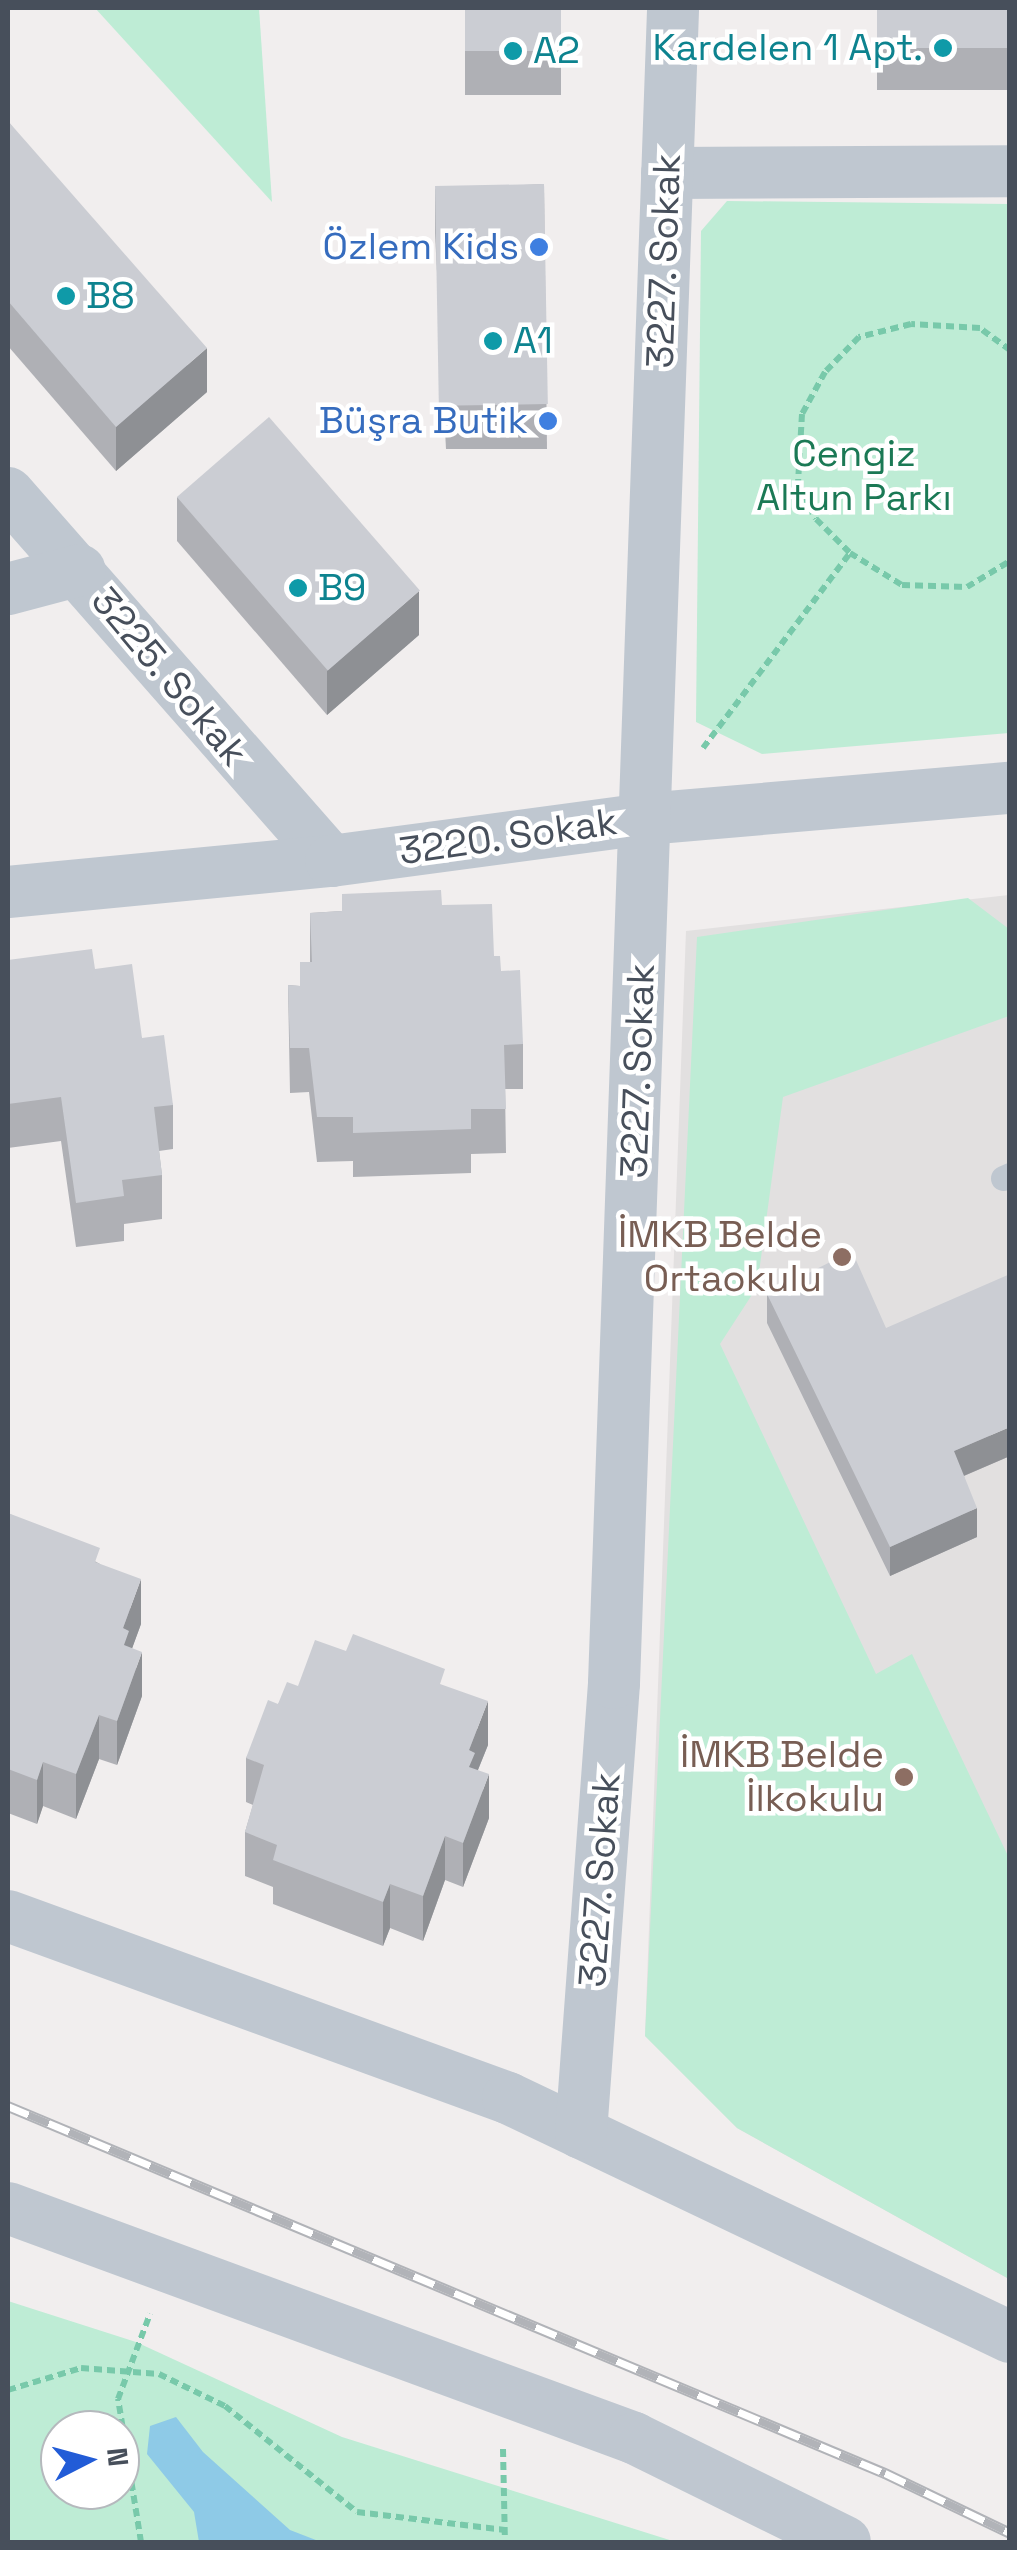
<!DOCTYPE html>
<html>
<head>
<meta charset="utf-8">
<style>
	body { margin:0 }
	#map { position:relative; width:1017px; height:2550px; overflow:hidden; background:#f1eeee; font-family:"Space Grotesk",sans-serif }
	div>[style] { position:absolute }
	.education>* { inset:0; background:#e2e0e0 }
	.green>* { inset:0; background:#beecd5 }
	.water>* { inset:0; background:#8ecae7 }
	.path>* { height:6px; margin-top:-3px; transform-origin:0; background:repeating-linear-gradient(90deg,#78c9aa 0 8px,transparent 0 13px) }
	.lane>* { height:25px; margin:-12.5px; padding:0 12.5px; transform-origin:12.5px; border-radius:12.5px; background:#bfc7d0 }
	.street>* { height:52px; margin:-26px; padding:0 26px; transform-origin:26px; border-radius:26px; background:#bfc7d0 }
	.rail>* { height:11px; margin-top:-5.5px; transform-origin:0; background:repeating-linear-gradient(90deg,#fff 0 22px,#b1b3b8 0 44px); box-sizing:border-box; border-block:2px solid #b1b3b8 }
	.wall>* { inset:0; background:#afb0b5; transform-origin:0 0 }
	.shaded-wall>* { inset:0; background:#8e9094 }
	.building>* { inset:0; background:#cbcdd3; transform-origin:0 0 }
	.dots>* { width:28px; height:28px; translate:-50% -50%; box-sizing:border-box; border:5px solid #fff; border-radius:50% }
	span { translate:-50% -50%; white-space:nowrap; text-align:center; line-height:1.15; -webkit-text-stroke:9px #fff; paint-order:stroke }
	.culture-label { font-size:38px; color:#0d838f }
	.right { translate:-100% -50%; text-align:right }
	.left { translate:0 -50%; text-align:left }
	.shop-label { font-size:38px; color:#366cbe }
	.street-label { font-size:38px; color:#474f5b }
	.park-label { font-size:38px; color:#1b7955 }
	.education-label { font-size:38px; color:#785e54 }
	.frame { position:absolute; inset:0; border:10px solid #474f5b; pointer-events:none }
	.north { position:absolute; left:40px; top:2410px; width:100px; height:100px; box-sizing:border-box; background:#fff; border:2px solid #b5b9bd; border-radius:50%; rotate:84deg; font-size:28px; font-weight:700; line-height:40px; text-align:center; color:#474f5b }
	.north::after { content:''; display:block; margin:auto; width:35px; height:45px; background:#225cd7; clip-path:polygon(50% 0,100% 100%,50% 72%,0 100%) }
</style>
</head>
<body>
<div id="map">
	<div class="education">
		<div style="clip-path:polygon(1009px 895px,1009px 2279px,737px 2128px,645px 2036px,686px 931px)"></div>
	</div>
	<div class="green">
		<div style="clip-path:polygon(95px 8px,259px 8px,272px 202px)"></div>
		<div style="clip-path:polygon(727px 201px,1009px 204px,1009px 733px,762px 754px,696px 722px,701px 231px)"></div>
		<div style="clip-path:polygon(968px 898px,1009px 929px,1009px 1016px,783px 1097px,757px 1287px,720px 1344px,876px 1674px,912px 1654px,1009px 1858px,1009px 2279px,737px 2128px,645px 2036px,697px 937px)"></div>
		<div style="clip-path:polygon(evenodd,8px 2301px,136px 2342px,342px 2437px,676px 2542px,8px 2542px,8px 2301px,60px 2430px,120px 2430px,120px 2490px,60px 2490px,60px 2430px)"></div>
	</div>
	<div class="water">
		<div style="clip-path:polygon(176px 2417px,203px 2452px,290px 2530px,321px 2542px,199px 2542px,194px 2512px,147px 2454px,150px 2426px)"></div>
	</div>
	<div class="path">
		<div style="left:1010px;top:350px;width:37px;rotate:-144deg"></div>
		<div style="left:980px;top:328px;width:69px;rotate:-176.7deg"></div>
		<div style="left:911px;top:324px;width:54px;rotate:166deg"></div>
		<div style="left:859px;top:337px;width:49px;rotate:134.2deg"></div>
		<div style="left:825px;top:372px;width:48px;rotate:118.7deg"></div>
		<div style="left:802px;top:414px;width:69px;rotate:93.3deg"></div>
		<div style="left:798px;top:483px;width:40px;rotate:63.4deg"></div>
		<div style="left:816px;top:519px;width:48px;rotate:45deg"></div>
		<div style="left:850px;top:553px;width:61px;rotate:31.6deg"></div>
		<div style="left:902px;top:585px;width:65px;rotate:1.8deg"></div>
		<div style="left:967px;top:587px;width:50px;rotate:-31.2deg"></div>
		<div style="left:703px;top:748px;width:244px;rotate:-53deg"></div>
		<div style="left:8px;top:2390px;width:76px;rotate:-16.8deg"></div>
		<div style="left:81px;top:2368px;width:78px;rotate:4.4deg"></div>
		<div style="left:159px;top:2374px;width:73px;rotate:25.9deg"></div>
		<div style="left:225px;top:2406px;width:169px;rotate:38.8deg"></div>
		<div style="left:357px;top:2512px;width:149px;rotate:6.9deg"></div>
		<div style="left:503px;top:2449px;width:93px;rotate:88.8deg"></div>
		<div style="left:141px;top:2542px;width:145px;rotate:-99.1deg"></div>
		<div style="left:118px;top:2399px;width:91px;rotate:-69.4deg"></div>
	</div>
	<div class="lane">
		<div style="left:1003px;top:1178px;width:8px;rotate:-23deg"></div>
	</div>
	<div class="street">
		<div style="left:667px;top:173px;width:343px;rotate:-0.3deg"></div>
		<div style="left:8px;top:493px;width:490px;rotate:48.7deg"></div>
		<div style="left:8px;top:589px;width:74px;rotate:-14.8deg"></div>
		<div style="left:8px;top:892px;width:324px;rotate:-5.5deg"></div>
		<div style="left:331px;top:861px;width:317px;rotate:-7.6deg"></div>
		<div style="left:645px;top:819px;width:366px;rotate:-4.9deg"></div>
		<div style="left:8px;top:1916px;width:532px;rotate:20deg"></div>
		<div style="left:508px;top:2098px;width:556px;rotate:25.46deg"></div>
		<div style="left:581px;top:2133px;width:451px;rotate:-85.8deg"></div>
		<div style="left:614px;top:1683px;width:1676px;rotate:-87.98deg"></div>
		<div style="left:8px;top:2208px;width:667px;rotate:20.17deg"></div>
		<div style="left:634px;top:2438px;width:235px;rotate:26.2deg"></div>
	</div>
	<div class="rail">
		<div style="left:8px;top:2106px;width:951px;rotate:22.71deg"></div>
		<div style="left:885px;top:2473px;width:139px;rotate:25.6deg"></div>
	</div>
	<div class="wall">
		<div style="left:465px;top:8px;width:96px;height:87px"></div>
		<div style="left:877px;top:8px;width:133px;height:82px"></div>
		<div style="clip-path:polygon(8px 121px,207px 392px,116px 471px,8px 346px)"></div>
		<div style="clip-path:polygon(544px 184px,547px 449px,446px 449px,435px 233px,435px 189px)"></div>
		<div style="clip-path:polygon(177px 497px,419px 635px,327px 715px,177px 541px)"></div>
		<div style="clip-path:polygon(342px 894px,442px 905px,494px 956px,501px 971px,523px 1044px,523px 1089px,505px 1089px,506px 1153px,471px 1154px,471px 1173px,353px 1177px,353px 1161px,317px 1162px,309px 1092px,290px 1093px,288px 985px,300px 986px,310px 962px,310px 913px,342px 911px)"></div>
		<div style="clip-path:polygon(8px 960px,95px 969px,142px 1038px,173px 1105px,173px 1149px,159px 1151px,162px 1175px,162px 1219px,124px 1224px,124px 1241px,76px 1247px,61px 1141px,8px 1148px)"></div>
		<div style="clip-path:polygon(767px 1294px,886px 1328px,1010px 1456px,964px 1476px,977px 1537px,890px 1576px,767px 1323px)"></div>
		<div style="clip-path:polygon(8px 1513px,100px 1564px,141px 1624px,132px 1648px,142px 1696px,117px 1765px,99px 1759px,76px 1819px,43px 1806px,37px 1824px,8px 1813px)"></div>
		<div style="clip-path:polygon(298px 1686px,445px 1686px,488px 1745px,478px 1770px,489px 1818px,463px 1887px,445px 1880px,423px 1941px,390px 1928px,383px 1946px,273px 1904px,273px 1887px,245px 1876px,245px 1832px,253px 1805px,246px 1802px,246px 1758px,278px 1704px)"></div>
	</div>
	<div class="shaded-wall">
		<div style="clip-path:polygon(207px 348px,207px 392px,116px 471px,116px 427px)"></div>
		<div style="clip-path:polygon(419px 591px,419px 635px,327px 715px,327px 671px)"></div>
		<div style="clip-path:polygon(1010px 1427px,1010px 1456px,954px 1480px,954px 1451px)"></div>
		<div style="clip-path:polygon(977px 1508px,977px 1537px,890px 1576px,890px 1547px)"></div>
		<div style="clip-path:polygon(141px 1579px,141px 1624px,129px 1657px,124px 1689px,123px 1628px)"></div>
		<div style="clip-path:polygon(142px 1652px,142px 1696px,117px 1765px,117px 1721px)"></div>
		<div style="clip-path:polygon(488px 1701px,488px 1745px,475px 1777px,469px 1812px,469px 1750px)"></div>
		<div style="clip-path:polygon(99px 1715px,99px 1759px,76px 1819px,76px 1774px)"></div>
		<div style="clip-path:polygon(43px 1762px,43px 1806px,37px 1824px,37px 1780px)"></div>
		<div style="clip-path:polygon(489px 1774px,489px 1818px,463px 1887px,463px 1843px)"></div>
		<div style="clip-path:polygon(445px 1836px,445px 1880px,423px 1941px,423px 1896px)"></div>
		<div style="clip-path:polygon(390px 1884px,390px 1928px,383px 1946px,383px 1902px)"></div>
	</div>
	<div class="building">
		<div style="left:465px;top:8px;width:96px;height:43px"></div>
		<div style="left:877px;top:8px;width:133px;height:40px"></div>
		<div style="clip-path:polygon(8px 121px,207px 348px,116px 427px,8px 301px)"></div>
		<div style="left:544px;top:184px;width:220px;height:109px;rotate:89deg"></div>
		<div style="left:269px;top:417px;width:230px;height:122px;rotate:49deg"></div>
		<div style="clip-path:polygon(441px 890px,442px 905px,492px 904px,494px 956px,500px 956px,501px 971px,520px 970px,523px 1044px,504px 1045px,506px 1109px,471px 1109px,471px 1129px,353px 1133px,353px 1117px,317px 1117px,309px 1048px,290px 1048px,288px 985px,300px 986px,300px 962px,312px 962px,310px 913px,342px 911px,342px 894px)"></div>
		<div style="clip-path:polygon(92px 949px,95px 969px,132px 964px,142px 1038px,164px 1035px,173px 1105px,154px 1107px,162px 1175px,122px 1180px,124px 1196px,76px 1203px,61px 1097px,8px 1104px,8px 960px)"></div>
		<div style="clip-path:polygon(852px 1251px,886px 1328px,1010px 1274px,1010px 1427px,954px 1451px,977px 1508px,890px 1547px,767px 1294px)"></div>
		<div style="clip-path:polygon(8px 1513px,100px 1548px,95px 1562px,141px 1579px,123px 1628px,129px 1631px,124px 1645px,142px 1652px,117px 1721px,99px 1715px,76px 1774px,43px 1762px,37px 1780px,8px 1769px)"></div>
		<div style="clip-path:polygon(353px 1634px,445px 1669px,440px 1684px,488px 1701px,469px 1750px,475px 1753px,469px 1767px,489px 1774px,463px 1843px,445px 1836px,423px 1896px,390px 1884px,383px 1902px,273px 1860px,277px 1845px,245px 1832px,264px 1765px,246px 1758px,268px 1700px,278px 1704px,287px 1682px,298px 1686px,315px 1640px,346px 1651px)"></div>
	</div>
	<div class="dots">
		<div style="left:943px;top:48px;background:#0f9aa8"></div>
		<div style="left:513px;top:51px;background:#0f9aa8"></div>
		<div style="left:539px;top:247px;background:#3f7fe0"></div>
		<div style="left:66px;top:296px;background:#0f9aa8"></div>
		<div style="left:493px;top:341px;background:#0f9aa8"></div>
		<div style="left:548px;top:421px;background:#3f7fe0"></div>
		<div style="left:298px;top:588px;background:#0f9aa8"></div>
		<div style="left:842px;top:1257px;background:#8d6e63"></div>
		<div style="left:904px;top:1777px;background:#8d6e63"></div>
	</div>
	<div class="culture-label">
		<span class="right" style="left:923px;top:48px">Kardelen 1 Apt.</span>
		<span class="left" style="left:533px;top:51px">A2</span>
		<span class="left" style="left:86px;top:296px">B8</span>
		<span class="left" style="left:513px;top:341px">A1</span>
		<span class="left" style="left:318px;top:588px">B9</span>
	</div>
	<div class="shop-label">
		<span class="right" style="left:519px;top:247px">Özlem Kids</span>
		<span class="right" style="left:528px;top:421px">Büşra Butik</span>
	</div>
	<div class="street-label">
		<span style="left:664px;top:261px;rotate:-88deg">3227. Sokak</span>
		<span style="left:169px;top:677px;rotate:50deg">3225. Sokak</span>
		<span style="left:508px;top:837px;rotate:-8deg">3220. Sokak</span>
		<span style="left:638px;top:1071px;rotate:-88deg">3227. Sokak</span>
		<span style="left:600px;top:1880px;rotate:-86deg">3227. Sokak</span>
	</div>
	<div class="park-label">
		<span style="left:854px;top:476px">Cengiz<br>Altun Parkı</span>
	</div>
	<div class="education-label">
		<span class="right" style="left:822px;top:1257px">İMKB Belde<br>Ortaokulu</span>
		<span class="right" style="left:884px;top:1777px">İMKB Belde<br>İlkokulu</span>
	</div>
	<div class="frame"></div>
	<div class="north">N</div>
</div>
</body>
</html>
